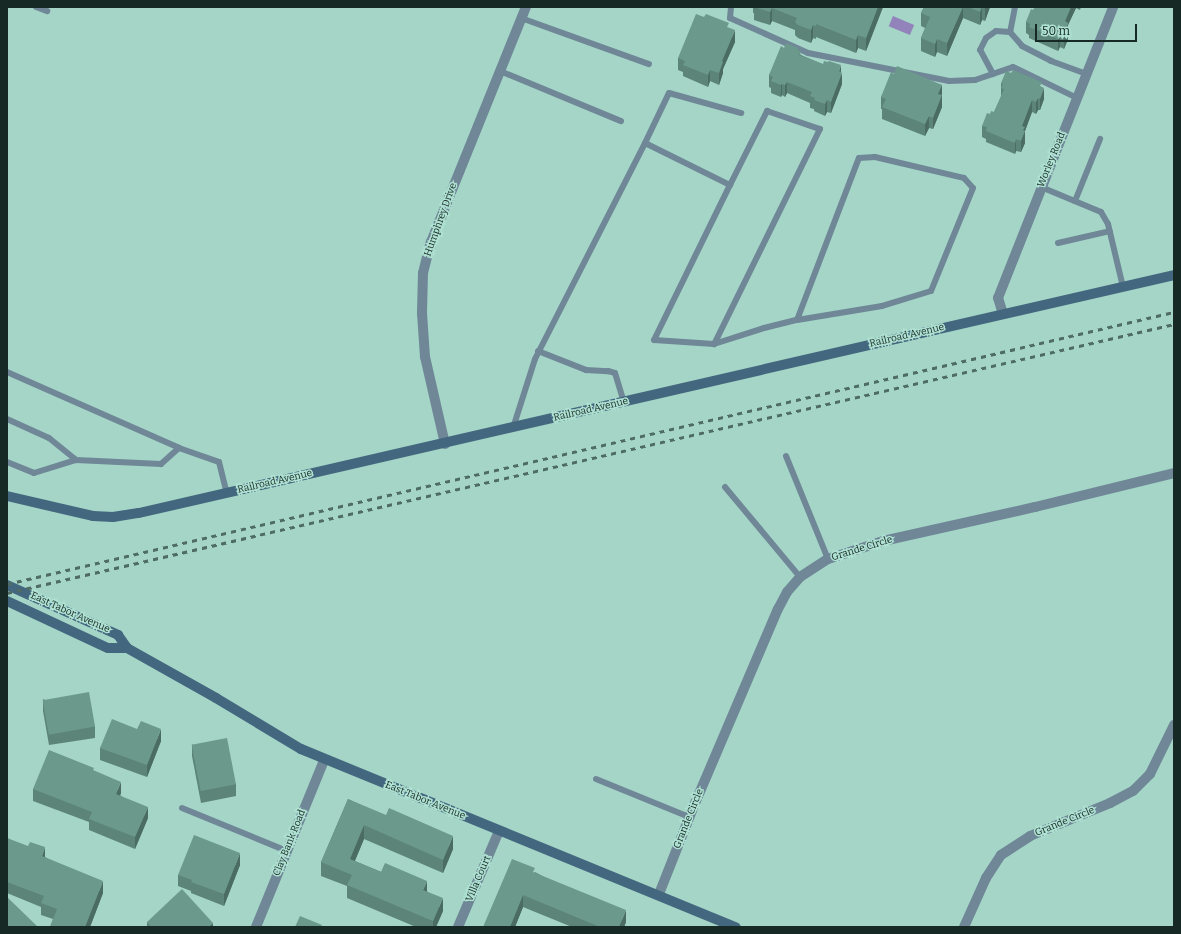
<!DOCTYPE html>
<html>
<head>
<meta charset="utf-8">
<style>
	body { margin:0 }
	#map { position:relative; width:1181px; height:934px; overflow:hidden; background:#a4d5c7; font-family:Bitter,serif }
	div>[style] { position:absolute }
	.water>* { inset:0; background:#9284ba; transform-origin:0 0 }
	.service>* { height:6px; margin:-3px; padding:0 3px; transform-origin:3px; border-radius:3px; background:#6f8797 }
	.minor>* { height:10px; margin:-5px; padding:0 5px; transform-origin:5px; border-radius:5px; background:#6f8797 }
	.tertiary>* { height:10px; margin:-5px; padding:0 5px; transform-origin:5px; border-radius:5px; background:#6f8797 }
	.secondary>* { height:10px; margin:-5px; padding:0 5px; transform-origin:5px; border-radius:5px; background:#43677e }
	.rail>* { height:3px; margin-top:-1.5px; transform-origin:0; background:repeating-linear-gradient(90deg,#4e6c64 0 5px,transparent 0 10px) }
	.wall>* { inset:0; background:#5c8479 }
	.shaded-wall>* { inset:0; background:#4b6c63; transform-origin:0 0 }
	.building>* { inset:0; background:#6b9a8d; transform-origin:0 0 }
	span { translate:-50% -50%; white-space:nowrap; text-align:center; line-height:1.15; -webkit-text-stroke:3px #b0e2d4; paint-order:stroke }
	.street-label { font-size:10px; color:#162924 }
	.frame { position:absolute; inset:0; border:8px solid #162924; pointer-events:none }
	.scale { position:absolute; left:1035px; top:24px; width:102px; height:18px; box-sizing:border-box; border:2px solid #162924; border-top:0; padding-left:5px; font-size:12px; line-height:14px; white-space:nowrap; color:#162924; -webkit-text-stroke:3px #b0e2d4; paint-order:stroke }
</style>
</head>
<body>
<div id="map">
	<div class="water">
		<div style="left:893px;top:16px;width:23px;height:11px;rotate:23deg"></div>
	</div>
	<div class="service">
		<div style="left:36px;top:7px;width:12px;rotate:20deg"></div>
		<div style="left:731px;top:7px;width:11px;rotate:95deg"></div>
		<div style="left:730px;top:18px;width:85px;rotate:24.2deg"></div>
		<div style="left:808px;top:53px;width:144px;rotate:11.2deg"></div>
		<div style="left:949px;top:81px;width:26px;rotate:-2deg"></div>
		<div style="left:975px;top:80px;width:40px;rotate:-18.9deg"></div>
		<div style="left:1013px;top:67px;width:71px;rotate:25.8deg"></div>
		<div style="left:1015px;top:7px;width:25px;rotate:101deg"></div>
		<div style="left:1010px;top:32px;width:18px;rotate:49deg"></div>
		<div style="left:1022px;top:46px;width:33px;rotate:27deg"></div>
		<div style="left:1051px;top:61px;width:38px;rotate:20deg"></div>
		<div style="left:521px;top:18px;width:136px;rotate:19.8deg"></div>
		<div style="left:500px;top:71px;width:131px;rotate:22.5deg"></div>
		<div style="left:993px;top:74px;width:27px;rotate:-118deg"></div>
		<div style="left:980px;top:50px;width:13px;rotate:-63deg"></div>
		<div style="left:986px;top:38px;width:12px;rotate:-35deg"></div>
		<div style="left:996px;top:31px;width:14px;rotate:4deg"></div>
		<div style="left:645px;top:143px;width:55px;rotate:-64.4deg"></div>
		<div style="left:669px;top:93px;width:75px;rotate:15.5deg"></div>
		<div style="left:1041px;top:187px;width:65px;rotate:22.6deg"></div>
		<div style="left:1101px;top:212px;width:14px;rotate:60deg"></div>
		<div style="left:1108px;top:224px;width:65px;rotate:76.6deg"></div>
		<div style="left:1075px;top:201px;width:67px;rotate:-68deg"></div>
		<div style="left:1058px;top:243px;width:53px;rotate:-13deg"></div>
		<div style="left:714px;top:344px;width:52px;rotate:-17.7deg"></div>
		<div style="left:764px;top:328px;width:34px;rotate:-14deg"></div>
		<div style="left:797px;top:320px;width:173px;rotate:-69.1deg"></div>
		<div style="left:859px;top:158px;width:16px;rotate:-4deg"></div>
		<div style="left:875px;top:157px;width:91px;rotate:13.3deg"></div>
		<div style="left:964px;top:178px;width:13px;rotate:48deg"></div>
		<div style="left:973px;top:188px;width:111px;rotate:112.2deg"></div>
		<div style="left:931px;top:291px;width:51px;rotate:163deg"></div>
		<div style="left:882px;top:306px;width:86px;rotate:170.6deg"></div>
		<div style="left:538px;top:351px;width:52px;rotate:21.6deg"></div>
		<div style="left:586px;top:370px;width:22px;rotate:3deg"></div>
		<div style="left:608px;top:371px;width:7px;rotate:16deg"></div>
		<div style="left:615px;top:373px;width:30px;rotate:73deg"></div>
		<div style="left:7px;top:372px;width:188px;rotate:23.8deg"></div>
		<div style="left:179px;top:448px;width:42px;rotate:19.3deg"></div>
		<div style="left:219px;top:462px;width:32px;rotate:76deg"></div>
		<div style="left:7px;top:419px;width:46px;rotate:24.3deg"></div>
		<div style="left:49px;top:438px;width:35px;rotate:39deg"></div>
		<div style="left:513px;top:428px;width:72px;rotate:-72.3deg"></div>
		<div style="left:535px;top:359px;width:242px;rotate:-63deg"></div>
		<div style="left:645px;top:143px;width:95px;rotate:26.3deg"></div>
		<div style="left:730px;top:185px;width:83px;rotate:-63.4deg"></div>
		<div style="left:767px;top:111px;width:56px;rotate:18.8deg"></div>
		<div style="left:820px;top:129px;width:240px;rotate:116.2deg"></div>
		<div style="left:714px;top:344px;width:60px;rotate:-176.2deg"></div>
		<div style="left:654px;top:340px;width:173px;rotate:-63.9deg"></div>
		<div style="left:786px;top:456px;width:111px;rotate:67.8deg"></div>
		<div style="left:7px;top:462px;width:29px;rotate:22deg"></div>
		<div style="left:34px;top:473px;width:44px;rotate:-17.2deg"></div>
		<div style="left:76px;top:460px;width:85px;rotate:2.7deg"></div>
		<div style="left:161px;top:464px;width:24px;rotate:-42deg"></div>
		<div style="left:725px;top:487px;width:117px;rotate:50.2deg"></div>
		<div style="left:596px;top:779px;width:100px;rotate:22.2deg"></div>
		<div style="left:182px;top:808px;width:113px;rotate:22.3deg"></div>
	</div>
	<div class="minor">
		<div style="left:1003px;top:314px;width:17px;rotate:-107deg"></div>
		<div style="left:998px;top:298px;width:313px;rotate:-68.4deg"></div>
		<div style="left:445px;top:444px;width:89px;rotate:-102.9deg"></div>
		<div style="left:425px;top:357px;width:44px;rotate:-93.9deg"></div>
		<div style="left:422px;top:313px;width:40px;rotate:-88.6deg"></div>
		<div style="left:423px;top:273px;width:32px;rotate:-76deg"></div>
		<div style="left:431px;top:242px;width:253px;rotate:-68deg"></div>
		<div style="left:659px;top:894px;width:92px;rotate:-68.4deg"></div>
		<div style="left:693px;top:808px;width:216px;rotate:-66.9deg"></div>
		<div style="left:778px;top:609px;width:19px;rotate:-62deg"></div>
		<div style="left:787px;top:592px;width:20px;rotate:-49deg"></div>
		<div style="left:800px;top:577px;width:33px;rotate:-33deg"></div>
		<div style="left:828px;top:559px;width:58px;rotate:-18.1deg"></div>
		<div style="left:883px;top:541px;width:156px;rotate:-12.6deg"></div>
		<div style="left:1035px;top:507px;width:143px;rotate:-13.7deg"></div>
		<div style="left:458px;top:927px;width:104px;rotate:-66.9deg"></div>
		<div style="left:964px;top:927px;width:54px;rotate:-65.8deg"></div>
		<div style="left:986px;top:878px;width:27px;rotate:-57deg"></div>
		<div style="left:1001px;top:855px;width:35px;rotate:-33deg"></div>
		<div style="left:1030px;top:836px;width:87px;rotate:-22.4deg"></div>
		<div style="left:1110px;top:803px;width:26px;rotate:-28deg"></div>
		<div style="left:1133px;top:791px;width:24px;rotate:-45deg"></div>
		<div style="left:1150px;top:774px;width:55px;rotate:-63.9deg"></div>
	</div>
	<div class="tertiary">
		<div style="left:256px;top:927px;width:180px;rotate:-67.8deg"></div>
	</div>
	<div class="secondary">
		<div style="left:7px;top:496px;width:88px;rotate:13.1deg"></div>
		<div style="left:93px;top:516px;width:20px;rotate:3deg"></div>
		<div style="left:113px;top:517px;width:26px;rotate:-9deg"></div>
		<div style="left:139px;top:513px;width:1062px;rotate:-12.95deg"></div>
		<div style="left:7px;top:585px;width:122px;rotate:24.2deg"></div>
		<div style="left:118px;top:635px;width:16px;rotate:55deg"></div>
		<div style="left:7px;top:601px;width:111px;rotate:25deg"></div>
		<div style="left:108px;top:648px;width:19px"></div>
		<div style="left:127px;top:648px;width:102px;rotate:29.3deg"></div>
		<div style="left:216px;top:698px;width:99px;rotate:31deg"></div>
		<div style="left:301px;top:749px;width:470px;rotate:22.3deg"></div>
	</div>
	<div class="rail">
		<div style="left:7px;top:584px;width:1198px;rotate:-13.12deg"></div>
		<div style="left:7px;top:593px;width:1198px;rotate:-12.98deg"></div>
	</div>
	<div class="wall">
		<div style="clip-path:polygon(753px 7px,883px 7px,866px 51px,858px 48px,856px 53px,816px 37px,816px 39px,813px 38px,811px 43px,798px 38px,795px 35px,795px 30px,772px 21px,770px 25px,754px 20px,754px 13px,753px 13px)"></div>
		<div style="clip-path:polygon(924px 7px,990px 7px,985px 21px,982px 20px,980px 25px,963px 18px,947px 56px,937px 52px,935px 57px,921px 51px,921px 38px,925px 28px,921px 26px,921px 13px)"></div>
		<div style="clip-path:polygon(1039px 7px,1081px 7px,1080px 10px,1076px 8px,1068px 25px,1068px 39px,1064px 49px,1060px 47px,1058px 51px,1029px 38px,1029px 35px,1026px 33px,1026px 22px,1033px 10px,1038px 8px)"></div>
		<div style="clip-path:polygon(729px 28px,735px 42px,723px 69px,723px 73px,719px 85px,710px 81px,708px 87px,683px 76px,683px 72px,678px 70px,678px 58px)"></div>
		<div style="clip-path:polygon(784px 48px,798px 50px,801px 55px,841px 72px,842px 84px,831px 113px,827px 112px,825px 116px,814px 111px,814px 109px,810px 108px,810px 103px,787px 93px,785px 97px,782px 95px,781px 97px,771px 93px,771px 88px,769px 87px,769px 75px)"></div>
		<div style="clip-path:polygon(894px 74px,942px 85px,942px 107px,933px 129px,929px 128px,925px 136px,882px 119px,882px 109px,881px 109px,881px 97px)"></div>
		<div style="clip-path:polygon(1001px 83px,1042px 87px,1044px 99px,1040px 110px,1038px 110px,1036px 114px,1032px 112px,1025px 131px,1025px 143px,1021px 152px,1016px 151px,1015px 154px,986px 142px,986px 139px,982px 137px,982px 126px,994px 112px,1001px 97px)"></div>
		<div style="clip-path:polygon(43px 699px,95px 726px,95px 738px,49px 745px,43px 711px)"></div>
		<div style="clip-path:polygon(137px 729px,161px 741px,147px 777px,100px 760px,100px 748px)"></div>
		<div style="clip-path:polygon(192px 744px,236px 784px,236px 796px,201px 803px,192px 756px)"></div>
		<div style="clip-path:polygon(94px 771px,121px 793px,120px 795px,148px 818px,135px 849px,89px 830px,89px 822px,33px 801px,33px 789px)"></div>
		<div style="clip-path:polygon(348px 799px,453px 849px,443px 873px,364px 839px,355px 861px,427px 891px,443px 911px,436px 927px,416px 927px,347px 898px,347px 886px,321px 876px,321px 862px)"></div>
		<div style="clip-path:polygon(7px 838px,45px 857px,103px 893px,90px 927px,50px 927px,53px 919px,41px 915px,41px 907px,7px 893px)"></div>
		<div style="clip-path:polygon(240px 865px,224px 906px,191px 893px,191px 891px,178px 886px,178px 875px)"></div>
		<div style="clip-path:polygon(535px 872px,626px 922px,624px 927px,572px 927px,523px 907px,515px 927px,483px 927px)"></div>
		<div style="clip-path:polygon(147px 922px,213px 927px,147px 927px)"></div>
	</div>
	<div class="shaded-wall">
		<div style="clip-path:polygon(878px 7px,883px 7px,866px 51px,866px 38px)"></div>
		<div style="clip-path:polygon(963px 7px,963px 18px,947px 56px,947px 43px)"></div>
		<div style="clip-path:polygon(982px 7px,982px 20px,980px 25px,980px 12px)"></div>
		<div style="clip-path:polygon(985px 7px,990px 7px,985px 21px)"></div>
		<div style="clip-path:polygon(1071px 7px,1076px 7px,1076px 8px,1068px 25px,1068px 39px,1064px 49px,1065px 21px)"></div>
		<div style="clip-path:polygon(772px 8px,772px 21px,770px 25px,770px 12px)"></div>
		<div style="clip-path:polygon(813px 25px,813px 38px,811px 43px,811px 30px)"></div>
		<div style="clip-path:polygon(735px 30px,735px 42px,723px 69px,723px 73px,719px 85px,719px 73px,722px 61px)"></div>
		<div style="clip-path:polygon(858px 35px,858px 48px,856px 53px,856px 40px)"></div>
		<div style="clip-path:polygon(1060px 36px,1060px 47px,1058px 51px,1058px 39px)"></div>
		<div style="clip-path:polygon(937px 39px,937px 52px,935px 57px,935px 44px)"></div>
		<div style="clip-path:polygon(841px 65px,841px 76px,842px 73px,842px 84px,831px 113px,831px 102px,839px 71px)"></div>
		<div style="clip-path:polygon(710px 70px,710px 81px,708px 87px,708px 75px)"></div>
		<div style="clip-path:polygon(787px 82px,787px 93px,785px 97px,785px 85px)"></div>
		<div style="clip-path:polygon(782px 84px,782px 95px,781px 97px,781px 85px)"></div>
		<div style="clip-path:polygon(942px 85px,942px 107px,933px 129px,933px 118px,938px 94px)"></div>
		<div style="clip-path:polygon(1044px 88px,1044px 99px,1040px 110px,1040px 99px)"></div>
		<div style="clip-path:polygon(1038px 98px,1038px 110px,1036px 114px,1036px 102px)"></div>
		<div style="clip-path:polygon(827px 100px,827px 112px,825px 116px,825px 104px)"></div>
		<div style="clip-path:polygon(1032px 100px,1032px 112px,1025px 131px,1025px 143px,1021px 152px,1021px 141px,1022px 126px)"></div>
		<div style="clip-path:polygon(929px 116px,929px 128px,925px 136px,925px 124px)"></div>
		<div style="clip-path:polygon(1016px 139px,1016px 151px,1015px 154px,1015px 143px)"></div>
		<div style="clip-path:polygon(161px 729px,161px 741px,147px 777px,147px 765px)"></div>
		<div style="left:8px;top:746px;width:12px;height:1px;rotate:90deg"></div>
		<div style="clip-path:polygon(121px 782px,121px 793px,116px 805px,116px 794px)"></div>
		<div style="clip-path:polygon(148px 807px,148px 818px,135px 849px,135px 837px)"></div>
		<div style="clip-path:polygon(364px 825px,364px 839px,350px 872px,350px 859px)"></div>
		<div style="clip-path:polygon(453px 836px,453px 849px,443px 873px,443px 860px)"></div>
		<div style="clip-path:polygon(45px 847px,45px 859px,42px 856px)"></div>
		<div style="clip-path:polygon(240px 853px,240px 865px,224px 906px,224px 894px)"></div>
		<div style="clip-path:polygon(103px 881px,103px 893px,90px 927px,85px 927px)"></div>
		<div style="clip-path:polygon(427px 881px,427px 894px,423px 890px)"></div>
		<div style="clip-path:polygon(523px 895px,523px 907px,515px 927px,510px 927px)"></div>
		<div style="clip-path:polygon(443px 898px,443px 911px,436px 927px,433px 927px,433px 921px)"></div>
		<div style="clip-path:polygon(626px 910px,626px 922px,624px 927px,619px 927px)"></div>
		<div style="clip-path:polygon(213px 923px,213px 927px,208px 927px)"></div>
	</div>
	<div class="building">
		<div style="clip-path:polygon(754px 7px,878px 7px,866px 38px,858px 35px,856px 40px,816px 24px,816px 26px,813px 25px,811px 30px,798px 25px,795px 22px,797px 18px,772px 8px,770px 12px)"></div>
		<div style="clip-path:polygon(924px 7px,963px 7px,947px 43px,937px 39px,935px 44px,921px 38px,930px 17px,921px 13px)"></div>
		<div style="clip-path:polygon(968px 7px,982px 7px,980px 12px)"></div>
		<div style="clip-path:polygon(1035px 7px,1038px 8px,1039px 7px,1071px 7px,1065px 21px,1068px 23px,1067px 27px,1068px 27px,1064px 37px,1060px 36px,1058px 39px,1029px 27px,1030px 24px,1026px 22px,1031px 9px,1033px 10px)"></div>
		<div style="clip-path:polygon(696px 14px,704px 17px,706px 14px,729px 23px,727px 27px,735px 30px,722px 61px,723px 62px,719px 73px,710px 70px,708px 75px,683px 65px,685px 61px,678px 58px)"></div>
		<div style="clip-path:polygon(786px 43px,798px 48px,798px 50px,801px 51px,799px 55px,823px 64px,824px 61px,828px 62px,829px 61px,841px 65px,839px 71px,842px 73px,831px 102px,827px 100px,825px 104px,814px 100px,815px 98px,810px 96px,812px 92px,787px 82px,785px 85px,782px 84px,781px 85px,771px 81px,773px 77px,769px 75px,781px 46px,784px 48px)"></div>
		<div style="clip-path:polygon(897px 66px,942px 85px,938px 94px,942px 95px,933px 118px,929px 116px,925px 124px,882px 107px,886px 99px,881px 97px,891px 72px,894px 74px)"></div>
		<div style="clip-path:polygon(1013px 70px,1042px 82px,1040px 86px,1044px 88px,1040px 99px,1038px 98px,1036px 102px,1032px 100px,1022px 126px,1025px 127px,1023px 130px,1025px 131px,1021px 141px,1016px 139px,1015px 143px,986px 131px,987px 127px,982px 126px,987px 113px,990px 114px,991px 111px,994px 112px,1004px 89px,1001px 88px,1003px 84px,1001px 83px,1006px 71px,1011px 73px)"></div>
		<div style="left:89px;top:692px;width:35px;height:47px;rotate:80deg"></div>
		<div style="clip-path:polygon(112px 719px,137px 729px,141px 721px,161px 729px,147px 765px,100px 748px)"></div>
		<div style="left:227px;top:738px;width:47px;height:36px;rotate:79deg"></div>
		<div style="clip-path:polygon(49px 750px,94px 768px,93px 770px,121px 782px,116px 794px,148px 807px,135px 837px,89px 819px,92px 812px,33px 789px)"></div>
		<div style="clip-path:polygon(348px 799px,386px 815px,389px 808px,453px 836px,443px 860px,364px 825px,350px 859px,381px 872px,385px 863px,427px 881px,423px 890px,443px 898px,433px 921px,347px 885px,352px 875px,321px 862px)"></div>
		<div style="clip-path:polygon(194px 835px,240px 853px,224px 894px,191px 882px,192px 880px,178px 875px)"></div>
		<div style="clip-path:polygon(7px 838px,28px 846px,30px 842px,45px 847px,42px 856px,103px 881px,85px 927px,50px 927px,57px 909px,41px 903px,44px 896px,7px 882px)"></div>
		<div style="clip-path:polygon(512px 859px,535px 868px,533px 872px,626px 910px,619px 927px,600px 927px,523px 895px,510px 927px,483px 927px)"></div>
		<div style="clip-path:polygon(182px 889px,213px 923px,208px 927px,151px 927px,147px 922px)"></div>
		<div style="clip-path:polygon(7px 897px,38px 927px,7px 927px)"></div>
		<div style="clip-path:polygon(300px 916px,322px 925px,321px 927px,295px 927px)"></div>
	</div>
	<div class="street-label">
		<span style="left:1052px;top:160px;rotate:-68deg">Worley Road</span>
		<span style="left:441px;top:220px;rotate:-70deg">Humphrey Drive</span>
		<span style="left:907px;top:336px;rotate:-13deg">Railroad Avenue</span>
		<span style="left:591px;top:410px;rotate:-13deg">Railroad Avenue</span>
		<span style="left:275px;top:482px;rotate:-13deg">Railroad Avenue</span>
		<span style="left:862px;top:549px;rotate:-17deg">Grande Circle</span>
		<span style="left:70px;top:613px;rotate:24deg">East Tabor Avenue</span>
		<span style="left:425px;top:801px;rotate:22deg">East Tabor Avenue</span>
		<span style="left:689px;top:819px;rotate:-68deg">Grande Circle</span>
		<span style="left:1065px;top:822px;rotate:-22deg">Grande Circle</span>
		<span style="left:290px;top:843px;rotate:-68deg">Clay Bank Road</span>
		<span style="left:479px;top:879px;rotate:-67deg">Villa Court</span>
	</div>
	<div class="frame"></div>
	<div class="scale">50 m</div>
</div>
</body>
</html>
